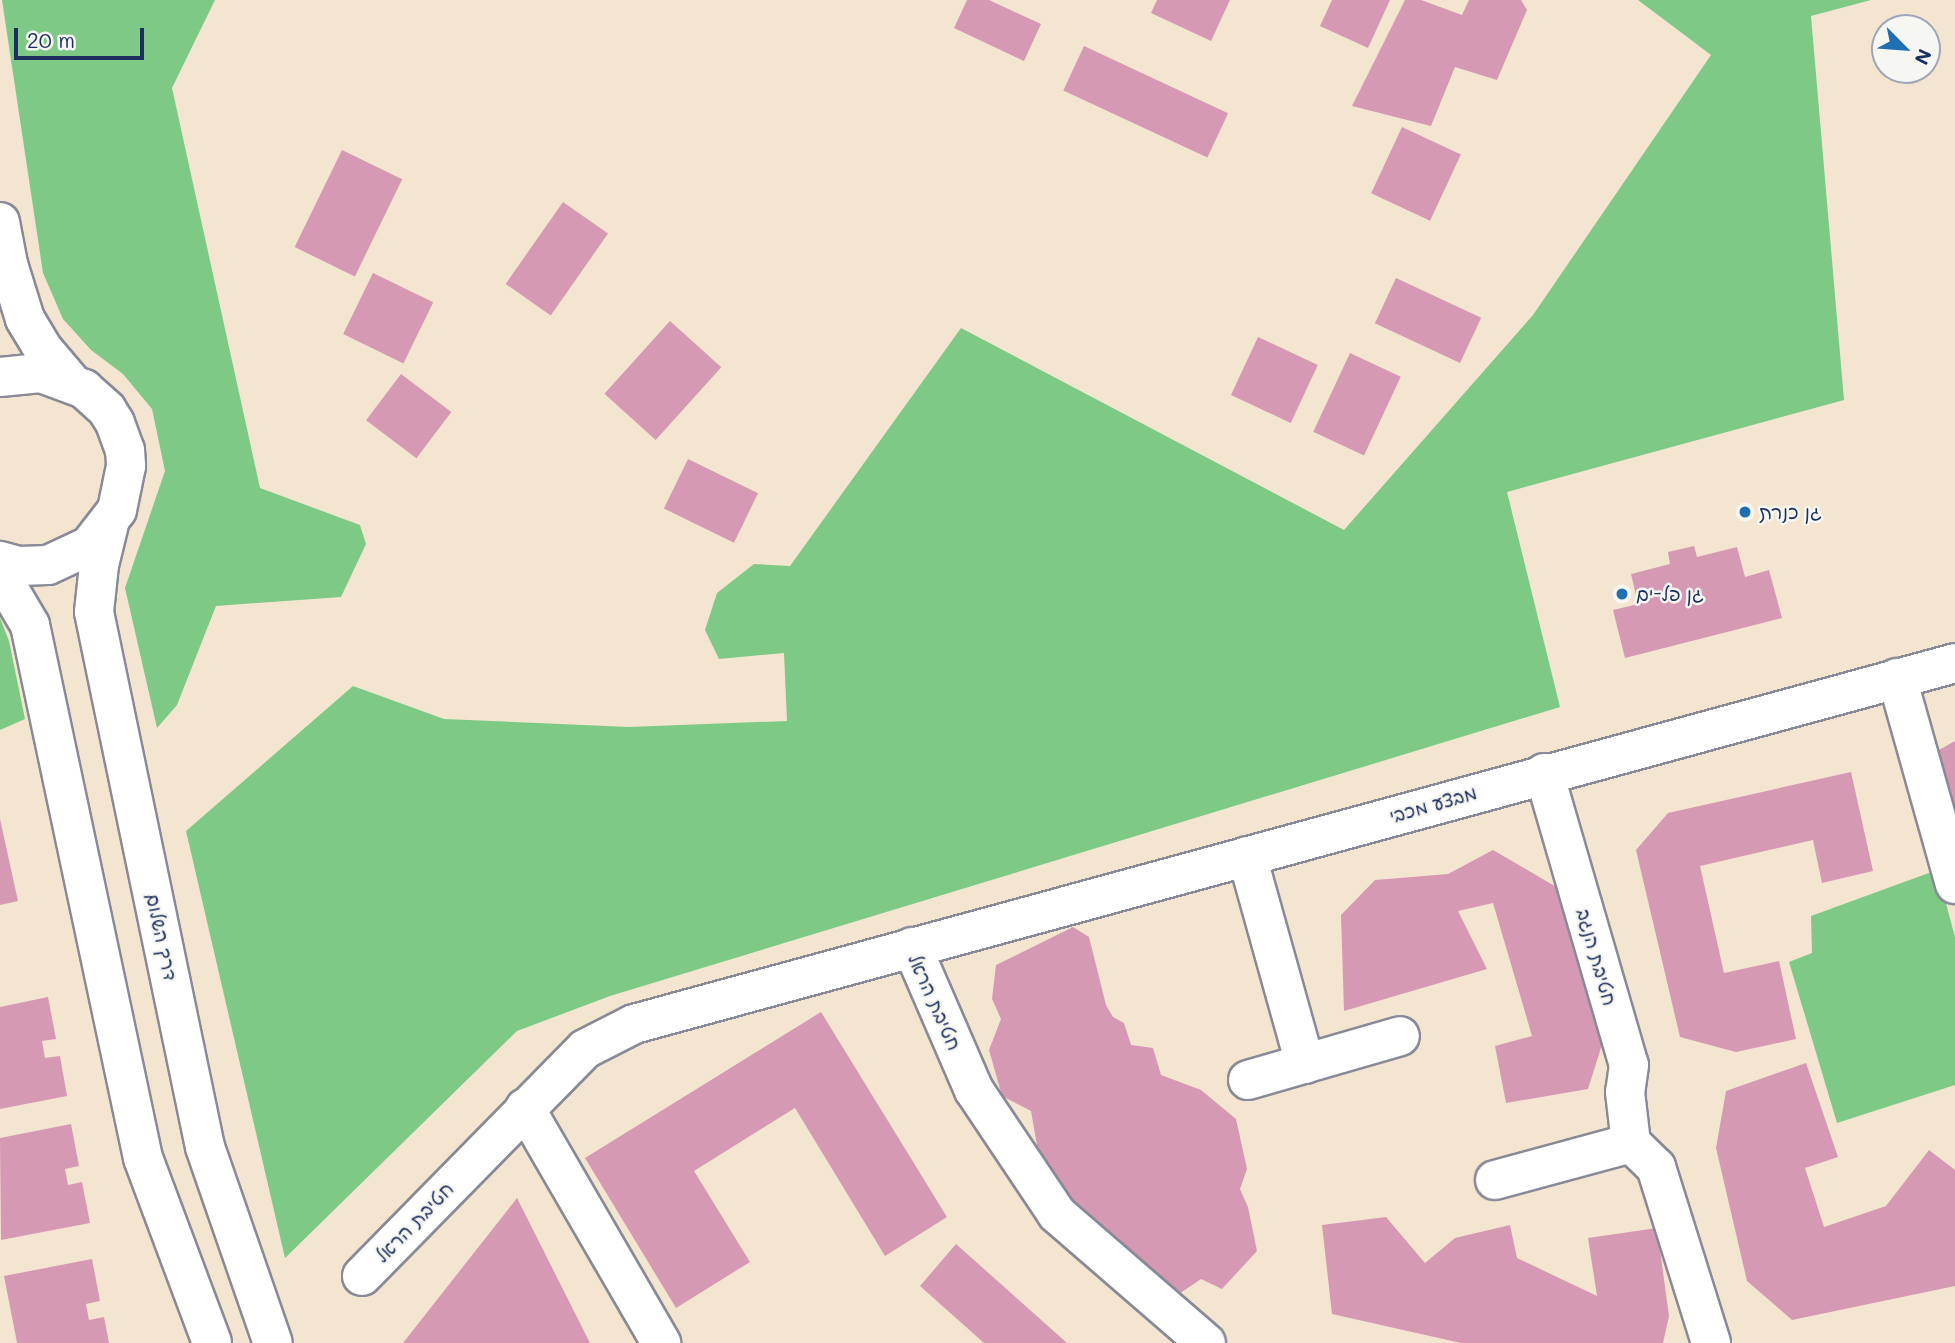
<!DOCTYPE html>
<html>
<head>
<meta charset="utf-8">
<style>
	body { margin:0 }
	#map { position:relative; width:1955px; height:1343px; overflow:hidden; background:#f4e5d0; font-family:Mali,"Playpen Sans Hebrew",sans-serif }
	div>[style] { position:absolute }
	.green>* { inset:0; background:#7ec986 }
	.building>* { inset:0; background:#d699b3; transform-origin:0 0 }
	.roads { filter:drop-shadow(2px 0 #888a97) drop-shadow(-2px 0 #888a97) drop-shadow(0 2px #888a97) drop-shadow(0 -2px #888a97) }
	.street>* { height:38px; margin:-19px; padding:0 19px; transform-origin:19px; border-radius:19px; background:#fff }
	.secondary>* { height:38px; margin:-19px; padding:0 19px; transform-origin:19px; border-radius:19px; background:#fff }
	.dots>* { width:19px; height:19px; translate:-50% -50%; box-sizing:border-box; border:4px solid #f6f6f2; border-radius:50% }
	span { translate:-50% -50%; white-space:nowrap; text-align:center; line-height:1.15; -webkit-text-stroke:5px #f6f6f2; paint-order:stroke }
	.poi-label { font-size:19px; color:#1b2f5e }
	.left { translate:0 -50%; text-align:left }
	.street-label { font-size:19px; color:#1b2f5e }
	.north { position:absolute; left:1871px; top:14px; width:70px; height:70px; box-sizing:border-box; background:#f6f6f2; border:2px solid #9ea6b7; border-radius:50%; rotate:115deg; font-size:19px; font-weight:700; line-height:28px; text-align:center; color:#1b2f5e }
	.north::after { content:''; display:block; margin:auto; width:24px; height:32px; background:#1f6fb2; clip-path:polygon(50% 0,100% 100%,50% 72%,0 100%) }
	.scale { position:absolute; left:14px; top:28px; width:130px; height:32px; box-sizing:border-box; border:4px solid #1b2f5e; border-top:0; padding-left:9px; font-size:21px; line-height:24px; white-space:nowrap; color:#1b2f5e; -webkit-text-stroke:5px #f6f6f2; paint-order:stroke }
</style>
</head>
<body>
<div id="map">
	<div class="green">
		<div style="clip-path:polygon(2px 0,215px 0,172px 88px,260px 488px,360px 525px,366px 544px,341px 597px,216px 606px,177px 705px,157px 728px,125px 588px,165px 471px,152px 409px,123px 374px,91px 350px,63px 319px,43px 273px)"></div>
		<div style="clip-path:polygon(1638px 0,1871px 0,1811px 16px,1844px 400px,1507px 492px,1560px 707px,610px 996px,517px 1031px,285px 1258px,186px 831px,353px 686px,444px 719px,629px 727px,787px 721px,784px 653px,719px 659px,705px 630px,717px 593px,754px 564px,790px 566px,961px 328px,1344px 530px,1533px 315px,1711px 55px)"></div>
		<div style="clip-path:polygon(0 618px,9px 641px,25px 719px,0 730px)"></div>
		<div style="clip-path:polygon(1937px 870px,1955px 937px,1955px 1085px,1837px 1123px,1789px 962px,1812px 953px,1811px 916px)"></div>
	</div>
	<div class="building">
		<div style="clip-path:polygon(967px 0,989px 0,1041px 24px,1024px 61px,954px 28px)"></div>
		<div style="clip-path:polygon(1157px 0,1230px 0,1211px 41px,1151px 13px)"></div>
		<div style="clip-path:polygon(1332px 0,1390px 0,1368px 48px,1320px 26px)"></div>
		<div style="clip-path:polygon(1405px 0,1421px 0,1462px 15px,1469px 0,1521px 0,1527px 10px,1497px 80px,1455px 67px,1431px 126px,1352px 106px)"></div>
		<div style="left:1084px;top:46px;width:159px;height:49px;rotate:25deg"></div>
		<div style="left:1402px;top:127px;width:65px;height:73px;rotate:25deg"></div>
		<div style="left:342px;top:150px;width:67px;height:108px;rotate:26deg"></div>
		<div style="left:563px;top:202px;width:55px;height:100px;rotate:35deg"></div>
		<div style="left:373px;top:273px;width:67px;height:68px;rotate:26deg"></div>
		<div style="left:1396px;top:278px;width:94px;height:50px;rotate:25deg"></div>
		<div style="left:670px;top:321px;width:69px;height:98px;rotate:42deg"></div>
		<div style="left:1258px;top:337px;width:66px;height:64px;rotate:25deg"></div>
		<div style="left:1350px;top:353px;width:56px;height:87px;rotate:25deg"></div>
		<div style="left:401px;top:374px;width:63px;height:58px;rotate:37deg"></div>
		<div style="left:688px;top:459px;width:78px;height:55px;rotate:26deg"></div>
		<div style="clip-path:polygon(1694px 546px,1697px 557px,1737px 547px,1745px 577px,1769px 570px,1782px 618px,1625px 658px,1613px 610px,1638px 604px,1631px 574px,1670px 564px,1668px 552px)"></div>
		<div style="clip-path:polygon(1955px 741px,1955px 817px,1953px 817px,1950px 792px,1930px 755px)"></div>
		<div style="clip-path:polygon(1851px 772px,1873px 871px,1822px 883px,1813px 840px,1700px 866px,1724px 973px,1779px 961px,1796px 1039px,1736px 1052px,1680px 1037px,1636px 850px,1668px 813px)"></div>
		<div style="clip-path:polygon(0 819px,18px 901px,0 905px)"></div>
		<div style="clip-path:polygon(1493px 850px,1558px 888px,1606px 1032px,1588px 1089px,1506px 1103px,1495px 1046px,1532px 1036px,1493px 903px,1458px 911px,1487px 969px,1344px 1011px,1341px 915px,1375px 880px,1448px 874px)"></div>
		<div style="clip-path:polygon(1073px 927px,1089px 937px,1106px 1005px,1113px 1017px,1124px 1023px,1131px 1045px,1153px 1048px,1161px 1075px,1201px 1090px,1236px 1119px,1247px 1169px,1240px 1189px,1248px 1207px,1257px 1251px,1222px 1289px,1201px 1279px,1179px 1294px,1157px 1283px,1042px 1174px,1031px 1111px,1002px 1096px,989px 1050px,1001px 1019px,992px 999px,996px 965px)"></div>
		<div style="clip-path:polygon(48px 997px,56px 1039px,42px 1041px,45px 1058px,60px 1056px,67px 1096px,0 1109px,0 1007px)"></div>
		<div style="clip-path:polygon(821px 1012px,947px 1217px,885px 1256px,795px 1108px,694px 1171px,750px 1262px,676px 1308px,585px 1158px)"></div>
		<div style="clip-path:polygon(1806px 1063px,1838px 1157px,1805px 1168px,1824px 1227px,1886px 1206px,1929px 1150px,1955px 1170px,1955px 1286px,1792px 1320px,1747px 1281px,1716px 1148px,1726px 1091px)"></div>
		<div style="clip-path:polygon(71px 1124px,79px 1166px,65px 1169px,68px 1185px,82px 1182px,90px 1223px,1px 1240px,0 1138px)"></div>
		<div style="clip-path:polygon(517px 1198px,590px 1343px,403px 1343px)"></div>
		<div style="clip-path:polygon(1386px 1217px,1425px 1263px,1455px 1238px,1510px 1225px,1517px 1258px,1597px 1296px,1588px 1238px,1657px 1228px,1669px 1316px,1663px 1343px,1461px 1343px,1332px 1314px,1322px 1225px)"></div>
		<div style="clip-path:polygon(956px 1244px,1067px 1343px,984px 1343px,920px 1286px)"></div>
		<div style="clip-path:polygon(92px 1259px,100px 1301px,86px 1304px,89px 1320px,104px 1317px,109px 1343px,17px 1343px,4px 1276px)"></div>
	</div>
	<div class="roads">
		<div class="street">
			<div style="left:1897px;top:678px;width:214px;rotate:74.3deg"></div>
			<div style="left:1544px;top:773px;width:304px;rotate:73.8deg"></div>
			<div style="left:1629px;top:1065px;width:27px;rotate:98deg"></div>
			<div style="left:1625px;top:1092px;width:51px;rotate:83.3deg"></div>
			<div style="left:1631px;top:1143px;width:35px;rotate:44deg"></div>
			<div style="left:1656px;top:1167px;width:184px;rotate:72.6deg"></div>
			<div style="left:1247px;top:856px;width:216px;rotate:74.4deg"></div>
			<div style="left:912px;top:947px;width:156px;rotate:66.6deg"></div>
			<div style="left:974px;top:1090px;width:149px;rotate:56.2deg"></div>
			<div style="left:1057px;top:1214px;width:197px;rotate:40.9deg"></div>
			<div style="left:1248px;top:1080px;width:158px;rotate:-16.1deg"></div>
			<div style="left:525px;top:1108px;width:272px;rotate:59.9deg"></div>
			<div style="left:1495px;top:1180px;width:141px;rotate:-15.2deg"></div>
			<div style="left:362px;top:1276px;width:318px;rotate:-45.5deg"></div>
			<div style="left:585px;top:1049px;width:55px;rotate:-27deg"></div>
			<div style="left:634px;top:1024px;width:1369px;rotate:-15.28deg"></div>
		</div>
		<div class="secondary">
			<div style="left:0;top:222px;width:43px;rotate:79.2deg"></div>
			<div style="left:8px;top:264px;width:58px;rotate:72.8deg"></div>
			<div style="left:25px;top:319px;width:35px;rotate:59deg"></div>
			<div style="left:43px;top:349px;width:43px;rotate:49.7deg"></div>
			<div style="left:0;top:377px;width:41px;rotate:-5.6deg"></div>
			<div style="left:41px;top:373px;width:46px;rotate:20.4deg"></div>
			<div style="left:84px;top:389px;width:31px;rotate:42deg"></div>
			<div style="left:107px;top:410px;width:15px;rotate:58deg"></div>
			<div style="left:115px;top:423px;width:29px;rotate:70deg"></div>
			<div style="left:125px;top:450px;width:16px;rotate:86deg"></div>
			<div style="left:126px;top:466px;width:45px;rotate:101.6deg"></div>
			<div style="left:117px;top:510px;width:46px;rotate:127.9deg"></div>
			<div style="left:89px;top:546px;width:45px;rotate:155.1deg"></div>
			<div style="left:48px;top:565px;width:29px;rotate:178deg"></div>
			<div style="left:19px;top:566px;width:20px;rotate:-165deg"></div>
			<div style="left:109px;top:524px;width:42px;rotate:103.7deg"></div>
			<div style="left:99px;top:565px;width:47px;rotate:96.1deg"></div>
			<div style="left:94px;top:612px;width:546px;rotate:78.28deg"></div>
			<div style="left:205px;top:1147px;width:207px;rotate:70.9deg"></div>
			<div style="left:0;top:574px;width:59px;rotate:59.5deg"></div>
			<div style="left:30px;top:625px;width:545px;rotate:78.03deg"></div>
			<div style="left:143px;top:1158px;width:197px;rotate:69.5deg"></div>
		</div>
	</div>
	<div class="dots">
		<div style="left:1745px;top:512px;background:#1f6fb2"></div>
		<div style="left:1622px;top:594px;background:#1f6fb2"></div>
	</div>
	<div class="poi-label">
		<span class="left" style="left:1759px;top:512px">גן כנרת</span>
		<span class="left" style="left:1636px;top:594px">גן פל-ים</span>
	</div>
	<div class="street-label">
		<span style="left:1433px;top:804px;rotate:-16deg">מבצע מכבי</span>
		<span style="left:162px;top:937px;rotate:78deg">דרך השלום</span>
		<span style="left:1597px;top:957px;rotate:74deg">חטיבת הנגב</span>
		<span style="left:935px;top:1002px;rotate:66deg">חטיבת הראל</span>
		<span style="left:414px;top:1222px;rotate:-46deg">חטיבת הראל</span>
	</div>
	<div class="north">N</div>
	<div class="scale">20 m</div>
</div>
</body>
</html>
